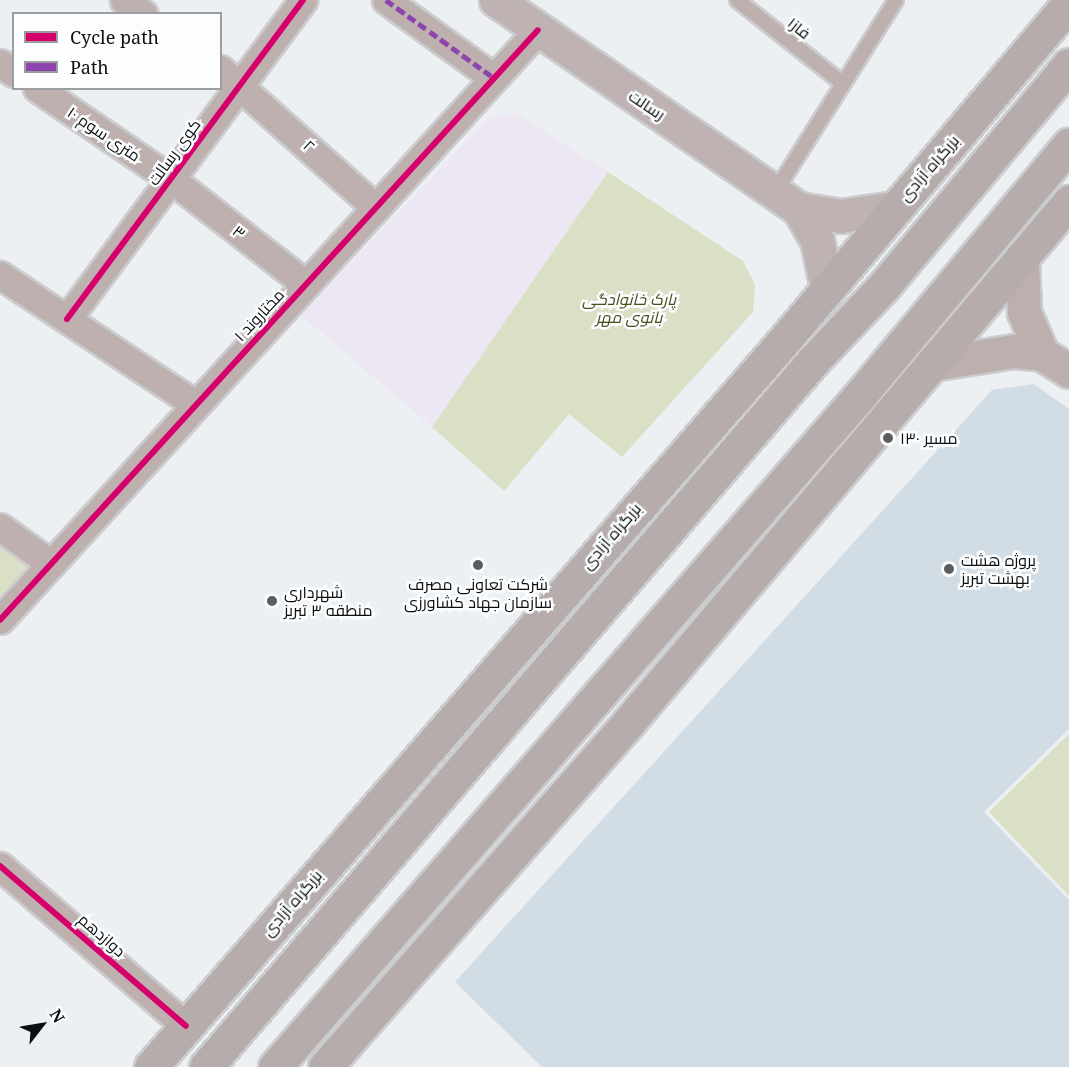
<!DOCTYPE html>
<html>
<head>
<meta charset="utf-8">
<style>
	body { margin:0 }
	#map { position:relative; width:1069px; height:1067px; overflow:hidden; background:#edf0f3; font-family:"Noto Serif",Cairo,serif }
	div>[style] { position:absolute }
	.commercial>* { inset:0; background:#ede7f4 }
	.green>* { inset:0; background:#d9e0c6 }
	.building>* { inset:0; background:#d1dce5 }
	.roads { filter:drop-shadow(2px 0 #caccce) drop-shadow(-2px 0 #caccce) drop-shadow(0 2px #caccce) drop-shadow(0 -2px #caccce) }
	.lane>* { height:14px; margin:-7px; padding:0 7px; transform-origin:7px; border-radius:7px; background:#beb0af }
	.street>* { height:27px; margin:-13.5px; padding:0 13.5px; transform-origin:13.5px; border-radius:13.5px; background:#beb0af }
	.secondary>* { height:33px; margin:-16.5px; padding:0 16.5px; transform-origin:16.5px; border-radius:16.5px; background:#bdafae }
	.primary>* { height:33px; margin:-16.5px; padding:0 16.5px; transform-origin:16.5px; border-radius:16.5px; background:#beb2b2 }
	.highway>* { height:33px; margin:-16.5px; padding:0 16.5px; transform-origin:16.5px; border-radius:16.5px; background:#b7acac }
	.quiet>* { height:4.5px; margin-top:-2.25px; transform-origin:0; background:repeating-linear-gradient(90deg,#8e44ad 0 9px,transparent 0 13.5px) }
	.cycleway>* { height:6px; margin:-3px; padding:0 3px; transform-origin:3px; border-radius:3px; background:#d6006c }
	.dots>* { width:16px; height:16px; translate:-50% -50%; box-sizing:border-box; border:3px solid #fbfdfe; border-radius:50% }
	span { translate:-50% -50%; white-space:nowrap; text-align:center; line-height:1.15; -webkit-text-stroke:5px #fbfdfe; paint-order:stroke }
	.street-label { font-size:16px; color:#0c0e10 }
	.park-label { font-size:16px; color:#464e1a; font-style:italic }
	.poi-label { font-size:16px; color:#0c0e10 }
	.left { translate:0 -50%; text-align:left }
	.legend { position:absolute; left:12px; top:12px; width:210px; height:78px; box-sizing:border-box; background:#fbfdfe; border:2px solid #9b9d9f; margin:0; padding:8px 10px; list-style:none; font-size:18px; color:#0c0e10 }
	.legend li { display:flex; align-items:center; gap:12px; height:30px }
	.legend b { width:30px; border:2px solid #9b9d9f }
	.north { position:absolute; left:12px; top:995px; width:60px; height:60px; -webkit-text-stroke:4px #fbfdfe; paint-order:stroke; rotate:59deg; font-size:16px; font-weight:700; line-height:24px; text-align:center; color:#0c0e10 }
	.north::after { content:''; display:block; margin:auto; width:21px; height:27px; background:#0c0e10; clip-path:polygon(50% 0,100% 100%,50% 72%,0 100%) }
</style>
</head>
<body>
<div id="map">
	<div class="commercial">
		<div style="clip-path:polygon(514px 112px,608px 172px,432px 427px,301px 315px,487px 119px)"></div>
	</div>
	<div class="green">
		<div style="clip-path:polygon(608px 172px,743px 261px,755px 285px,753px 312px,622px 457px,569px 414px,504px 491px,432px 427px)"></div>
		<div style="clip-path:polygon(0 546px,30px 568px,0 599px)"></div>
		<div style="clip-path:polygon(1069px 734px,1069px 896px,989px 812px)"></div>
	</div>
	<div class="building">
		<div style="clip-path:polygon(1034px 384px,1069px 409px,1069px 729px,984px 812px,1069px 900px,1069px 1067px,542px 1067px,455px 982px,992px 390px)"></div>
	</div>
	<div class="roads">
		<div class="lane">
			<div style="left:737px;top:0;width:132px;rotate:38.3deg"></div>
			<div style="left:775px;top:192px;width:227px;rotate:-57.8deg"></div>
		</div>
		<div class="street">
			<div style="left:124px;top:0;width:24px;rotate:36deg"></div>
			<div style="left:386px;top:0;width:133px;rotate:35.8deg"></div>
			<div style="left:0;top:63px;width:17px;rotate:36deg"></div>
			<div style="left:220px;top:69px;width:209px;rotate:41.7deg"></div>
			<div style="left:37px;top:88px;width:162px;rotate:34.2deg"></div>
			<div style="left:171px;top:179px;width:171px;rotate:37.9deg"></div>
			<div style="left:0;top:275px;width:234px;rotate:33.5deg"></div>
			<div style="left:67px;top:319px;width:397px;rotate:-53.5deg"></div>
			<div style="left:0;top:527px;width:63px;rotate:36deg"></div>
			<div style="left:0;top:620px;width:798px;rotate:-47.64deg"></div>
			<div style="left:0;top:866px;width:245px;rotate:40.7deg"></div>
		</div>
		<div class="secondary">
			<div style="left:1022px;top:258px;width:54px;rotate:87.9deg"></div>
			<div style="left:1024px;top:312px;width:46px;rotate:66.8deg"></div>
			<div style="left:932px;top:364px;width:83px;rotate:-9deg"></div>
			<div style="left:1014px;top:351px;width:28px;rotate:6deg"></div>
			<div style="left:1042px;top:354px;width:32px;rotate:32deg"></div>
		</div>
		<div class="primary">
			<div style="left:496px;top:0;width:368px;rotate:34.6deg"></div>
			<div style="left:799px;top:209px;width:42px;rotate:9.7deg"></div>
			<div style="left:840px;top:216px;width:55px;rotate:-8.4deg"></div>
			<div style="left:799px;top:209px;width:36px;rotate:60deg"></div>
			<div style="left:817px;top:240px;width:49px;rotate:78.2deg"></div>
		</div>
		<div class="highway">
			<div style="left:151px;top:1067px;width:960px;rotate:-48.93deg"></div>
			<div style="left:782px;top:343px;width:445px;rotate:-49.8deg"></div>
			<div style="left:206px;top:1067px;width:932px;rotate:-49.31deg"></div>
			<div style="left:814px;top:360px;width:102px;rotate:-46.6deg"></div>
			<div style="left:884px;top:286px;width:288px;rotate:-50.1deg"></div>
			<div style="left:275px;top:1067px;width:886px;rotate:-48.94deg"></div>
			<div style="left:857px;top:399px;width:331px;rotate:-50.2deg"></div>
			<div style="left:325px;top:1067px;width:458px;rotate:-48.6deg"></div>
			<div style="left:628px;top:723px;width:683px;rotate:-49.75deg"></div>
		</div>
	</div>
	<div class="quiet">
		<div style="left:386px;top:0;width:133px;rotate:35.8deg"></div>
	</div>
	<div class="cycleway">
		<div style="left:67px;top:319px;width:397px;rotate:-53.5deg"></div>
		<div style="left:0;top:620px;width:798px;rotate:-47.64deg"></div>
		<div style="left:0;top:866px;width:245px;rotate:40.7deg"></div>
	</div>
	<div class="dots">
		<div style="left:888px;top:438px;background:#5b5d5f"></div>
		<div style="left:478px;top:565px;background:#5b5d5f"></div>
		<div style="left:949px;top:569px;background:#5b5d5f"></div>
		<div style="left:272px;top:601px;background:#5b5d5f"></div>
	</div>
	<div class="street-label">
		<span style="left:799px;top:28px;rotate:38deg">فاز۱</span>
		<span style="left:647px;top:105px;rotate:34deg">رسالت</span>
		<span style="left:104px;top:134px;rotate:34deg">۱۰ متری سوم</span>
		<span style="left:309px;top:146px;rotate:43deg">۲</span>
		<span style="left:174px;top:152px;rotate:-54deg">کوی رسالت</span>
		<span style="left:929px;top:168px;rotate:-49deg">بزرگراه آزادی</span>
		<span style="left:239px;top:232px;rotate:38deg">۳</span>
		<span style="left:259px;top:315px;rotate:-47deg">مختاروند ۱</span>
		<span style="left:611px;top:536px;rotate:-49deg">بزرگراه آزادی</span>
		<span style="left:292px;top:903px;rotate:-49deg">بزرگراه آزادی</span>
		<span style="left:102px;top:935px;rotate:41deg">دوازدهم</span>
	</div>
	<div class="park-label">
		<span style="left:629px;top:308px">پارک خانوادگی<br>بانوی مهر</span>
	</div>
	<div class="poi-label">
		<span class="left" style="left:900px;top:438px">مسیر ۱۳۰</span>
		<span class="left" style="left:961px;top:569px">پروژه هشت<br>بهشت تبریز</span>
		<span style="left:478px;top:593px">شرکت تعاونی مصرف<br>سازمان جهاد کشاورزی</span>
		<span class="left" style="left:284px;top:601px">شهرداری<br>منطقه ۳ تبریز</span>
	</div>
	<ul class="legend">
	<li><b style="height:8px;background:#d6006c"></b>Cycle path</li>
	<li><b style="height:8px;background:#8e44ad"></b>Path</li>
	</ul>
	<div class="north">N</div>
</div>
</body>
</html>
